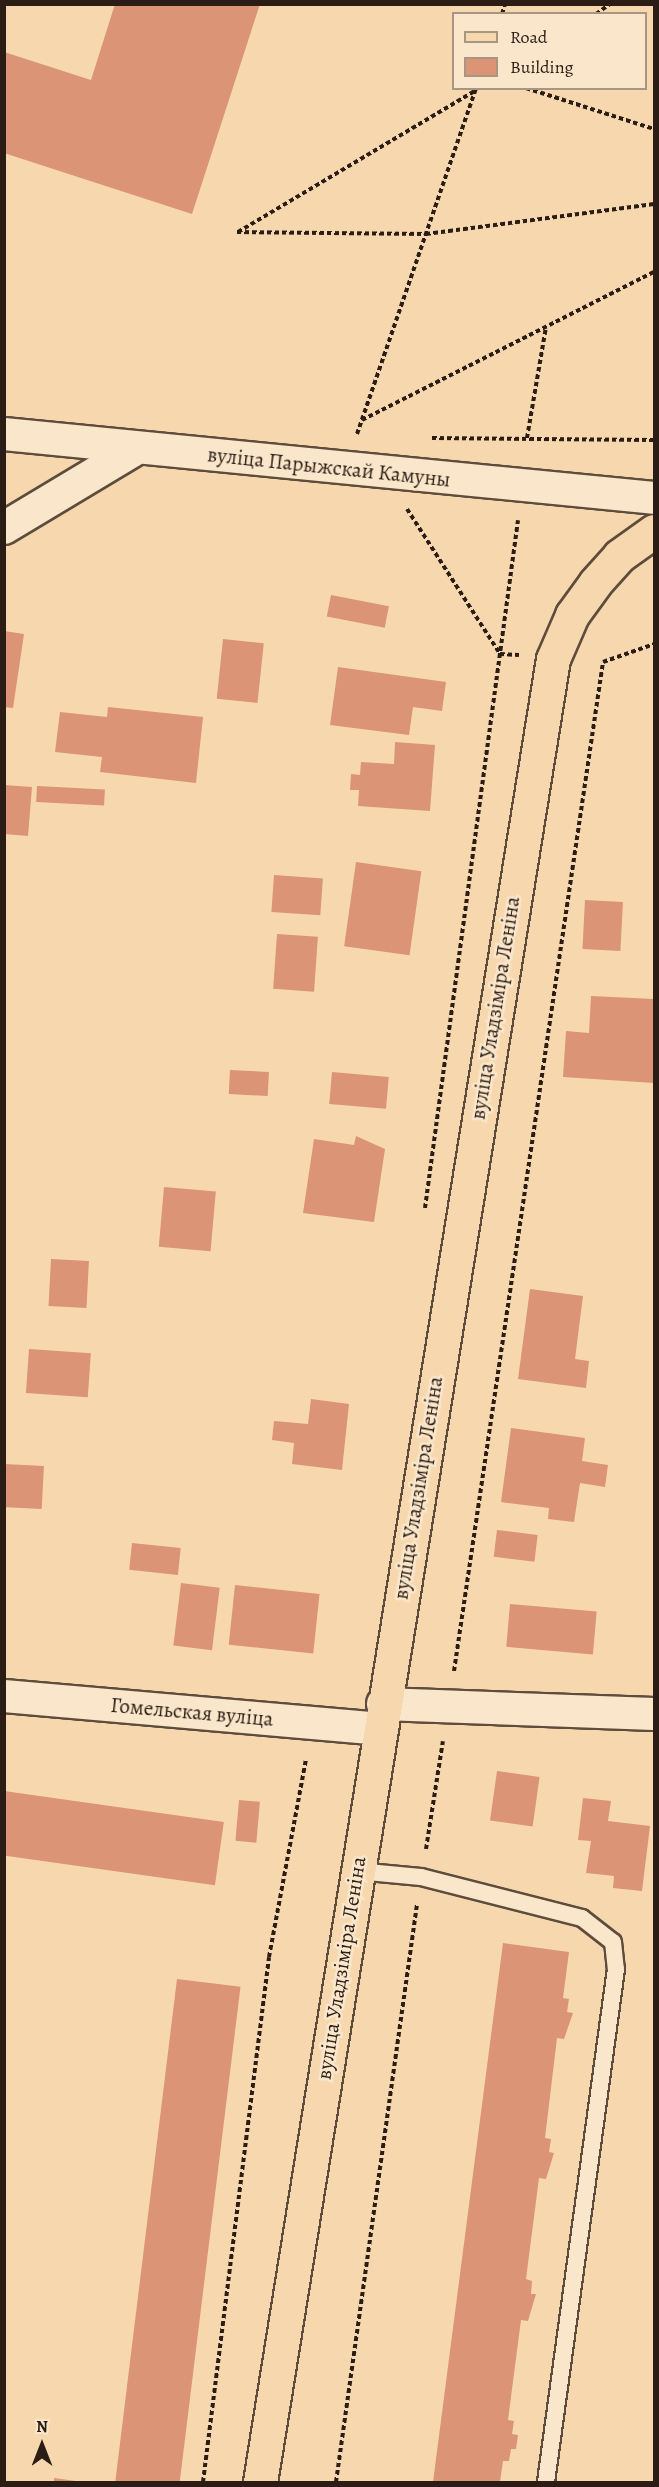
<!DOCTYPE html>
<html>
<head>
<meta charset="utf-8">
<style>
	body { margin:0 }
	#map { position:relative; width:659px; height:2487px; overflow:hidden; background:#f7d8ae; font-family:Alegreya,serif }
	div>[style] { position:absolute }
	.building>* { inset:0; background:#db9475; transform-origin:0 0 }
	.path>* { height:4px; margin-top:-2px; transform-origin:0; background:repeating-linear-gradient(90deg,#2b1d16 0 4.5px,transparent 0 7.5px) }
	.roads { filter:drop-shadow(2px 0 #5e4c3c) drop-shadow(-2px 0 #5e4c3c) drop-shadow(0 2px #5e4c3c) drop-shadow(0 -2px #5e4c3c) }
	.lane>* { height:16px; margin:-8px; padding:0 8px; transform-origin:8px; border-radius:8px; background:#fae6ca }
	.street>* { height:32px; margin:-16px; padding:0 16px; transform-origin:16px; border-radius:16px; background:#fae6ca }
	.primary>* { height:33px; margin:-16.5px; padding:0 16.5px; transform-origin:16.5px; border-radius:16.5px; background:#f7d8ae }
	span { translate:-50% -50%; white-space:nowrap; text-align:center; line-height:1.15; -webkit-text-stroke:5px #fae6ca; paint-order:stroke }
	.street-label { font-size:21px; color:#2b1d16 }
	.frame { position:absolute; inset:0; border:6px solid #2b1d16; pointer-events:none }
	.legend { position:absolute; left:452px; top:12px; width:195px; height:78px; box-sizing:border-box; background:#fae6ca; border:2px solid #a79682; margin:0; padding:8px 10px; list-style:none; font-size:18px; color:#2b1d16 }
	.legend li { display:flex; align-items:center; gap:12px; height:30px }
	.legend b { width:30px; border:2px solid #a79682 }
	.north { position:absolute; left:12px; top:2415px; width:60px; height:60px; -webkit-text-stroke:4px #fae6ca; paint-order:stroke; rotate:0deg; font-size:16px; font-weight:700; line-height:24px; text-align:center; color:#2b1d16 }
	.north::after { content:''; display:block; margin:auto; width:21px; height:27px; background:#2b1d16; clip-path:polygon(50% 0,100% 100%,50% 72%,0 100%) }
</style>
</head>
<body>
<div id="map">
	<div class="building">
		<div style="clip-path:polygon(115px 4px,260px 4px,192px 214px,4px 153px,4px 52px,91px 80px)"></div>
		<div style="left:331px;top:595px;width:59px;height:22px;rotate:11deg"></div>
		<div style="clip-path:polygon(4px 631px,24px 634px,13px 708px,4px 707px)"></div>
		<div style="left:223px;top:639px;width:41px;height:60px;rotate:6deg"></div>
		<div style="clip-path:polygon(338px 667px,446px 682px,442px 711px,413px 707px,409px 735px,330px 725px)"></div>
		<div style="clip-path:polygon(108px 707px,203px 717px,196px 783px,100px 772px,102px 757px,55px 752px,60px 712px,107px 717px)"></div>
		<div style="clip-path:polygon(395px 742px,435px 745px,430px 811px,358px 806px,359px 790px,350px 790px,351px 774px,360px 775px,361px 762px,394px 764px)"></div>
		<div style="clip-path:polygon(4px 785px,32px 787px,28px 836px,4px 834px)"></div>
		<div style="left:37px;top:786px;width:68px;height:16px;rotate:3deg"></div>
		<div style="left:356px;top:862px;width:66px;height:85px;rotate:8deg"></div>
		<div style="left:274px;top:875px;width:49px;height:37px;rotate:4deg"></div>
		<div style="left:585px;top:900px;width:38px;height:49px;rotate:3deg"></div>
		<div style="left:277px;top:934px;width:41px;height:55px;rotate:4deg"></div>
		<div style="clip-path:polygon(591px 996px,654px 999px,654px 1083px,563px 1077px,566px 1031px,589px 1033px)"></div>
		<div style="left:230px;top:1070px;width:39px;height:24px;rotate:3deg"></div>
		<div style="left:332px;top:1072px;width:57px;height:32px;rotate:5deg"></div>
		<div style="clip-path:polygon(356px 1136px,385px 1149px,374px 1222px,303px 1213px,314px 1139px,354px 1145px)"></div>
		<div style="left:164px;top:1187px;width:52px;height:60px;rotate:5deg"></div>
		<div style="left:51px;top:1259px;width:38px;height:47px;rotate:3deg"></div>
		<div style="clip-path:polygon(530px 1289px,583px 1296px,575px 1359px,589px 1361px,586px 1388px,518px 1379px)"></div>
		<div style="left:29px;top:1349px;width:62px;height:44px;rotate:4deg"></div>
		<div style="clip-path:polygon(311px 1399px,349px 1404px,342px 1470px,292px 1464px,294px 1443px,272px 1440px,274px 1421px,308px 1424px)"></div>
		<div style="clip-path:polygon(511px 1428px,585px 1438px,582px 1461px,608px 1465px,605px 1487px,580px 1483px,574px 1522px,548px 1519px,549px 1508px,501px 1502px)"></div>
		<div style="left:4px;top:1464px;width:40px;height:43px;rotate:3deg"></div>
		<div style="left:497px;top:1530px;width:41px;height:27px;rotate:7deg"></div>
		<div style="left:132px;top:1543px;width:49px;height:27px;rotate:6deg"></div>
		<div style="left:181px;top:1583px;width:39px;height:63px;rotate:7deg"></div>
		<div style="left:235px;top:1585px;width:85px;height:60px;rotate:6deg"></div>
		<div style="left:510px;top:1604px;width:87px;height:43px;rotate:5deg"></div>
		<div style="left:497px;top:1771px;width:43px;height:50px;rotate:8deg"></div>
		<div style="left:4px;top:1791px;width:222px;height:64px;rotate:8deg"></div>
		<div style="clip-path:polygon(583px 1798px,611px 1801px,608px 1821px,650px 1826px,642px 1891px,613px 1888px,614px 1876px,586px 1873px,591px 1841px,578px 1840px)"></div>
		<div style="left:239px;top:1800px;width:21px;height:41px;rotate:5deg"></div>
		<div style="clip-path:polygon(503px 1943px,569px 1952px,563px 1998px,569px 1999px,567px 2012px,573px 2013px,564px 2039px,557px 2038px,545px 2138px,551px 2139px,549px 2152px,554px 2153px,546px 2179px,539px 2178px,526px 2279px,532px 2281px,531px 2294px,536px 2294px,528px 2321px,521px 2320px,508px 2420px,514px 2421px,512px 2434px,518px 2435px,516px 2449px,511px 2449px,509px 2461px,503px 2461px,500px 2482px,433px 2482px)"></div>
		<div style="left:177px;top:1979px;width:64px;height:508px;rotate:7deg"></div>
		<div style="clip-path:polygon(54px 2478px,76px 2481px,76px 2482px,54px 2482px)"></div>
	</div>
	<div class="path">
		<div style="left:502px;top:14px;width:10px;rotate:-73deg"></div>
		<div style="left:596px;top:14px;width:17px;rotate:-36deg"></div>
		<div style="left:526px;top:88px;width:134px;rotate:17.8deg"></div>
		<div style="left:237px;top:232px;width:189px;rotate:0.6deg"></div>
		<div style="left:426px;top:234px;width:230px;rotate:-7.5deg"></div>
		<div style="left:238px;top:232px;width:277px;rotate:-30.8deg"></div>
		<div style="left:362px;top:420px;width:327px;rotate:-26.9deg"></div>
		<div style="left:357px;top:434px;width:366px;rotate:-71deg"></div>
		<div style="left:432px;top:438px;width:222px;rotate:0.5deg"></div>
		<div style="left:527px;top:438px;width:113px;rotate:-80.3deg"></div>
		<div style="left:407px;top:509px;width:172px;rotate:57.3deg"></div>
		<div style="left:500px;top:654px;width:19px;rotate:3deg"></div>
		<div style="left:425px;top:1208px;width:694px;rotate:-82.3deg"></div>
		<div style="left:454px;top:1671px;width:1020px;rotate:-81.6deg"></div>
		<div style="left:603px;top:662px;width:54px;rotate:-19.4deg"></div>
		<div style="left:426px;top:1849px;width:109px;rotate:-81.1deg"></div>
		<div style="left:203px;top:2482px;width:529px;rotate:-82.83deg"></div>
		<div style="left:269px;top:1957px;width:201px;rotate:-79.4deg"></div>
		<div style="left:336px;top:2482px;width:584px;rotate:-82.02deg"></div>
	</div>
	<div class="roads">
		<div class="lane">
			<div style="left:357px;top:1871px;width:64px;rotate:5.4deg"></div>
			<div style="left:421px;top:1877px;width:166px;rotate:14.3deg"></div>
			<div style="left:582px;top:1918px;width:39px;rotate:38deg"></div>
			<div style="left:613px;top:1942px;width:27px;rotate:84deg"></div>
			<div style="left:616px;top:1969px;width:518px;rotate:97.77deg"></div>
		</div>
		<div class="street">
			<div style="left:4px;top:434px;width:653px;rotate:5.62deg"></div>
			<div style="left:4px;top:528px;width:155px;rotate:-31deg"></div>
			<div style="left:4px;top:1696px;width:376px;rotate:5deg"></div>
			<div style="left:383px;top:1704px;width:271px;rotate:2.1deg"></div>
		</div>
		<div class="primary">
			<div style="left:260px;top:2482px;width:1846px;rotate:-80.87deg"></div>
			<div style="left:553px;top:659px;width:48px;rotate:-66.6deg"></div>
			<div style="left:572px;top:615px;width:39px;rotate:-54deg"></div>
			<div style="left:595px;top:583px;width:36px;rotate:-48deg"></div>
			<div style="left:619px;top:556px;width:43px;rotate:-35.5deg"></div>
		</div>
	</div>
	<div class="street-label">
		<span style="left:329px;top:467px;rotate:6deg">вуліца Парыжскай Камуны</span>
		<span style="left:495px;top:1008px;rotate:-81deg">вуліца Уладзіміра Леніна</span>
		<span style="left:418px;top:1488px;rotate:-81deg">вуліца Уладзіміра Леніна</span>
		<span style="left:192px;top:1712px;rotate:5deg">Гомельская вуліца</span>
		<span style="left:341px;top:1968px;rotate:-81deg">вуліца Уладзіміра Леніна</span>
	</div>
	<div class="frame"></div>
	<ul class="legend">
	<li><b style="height:8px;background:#f7d8ae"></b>Road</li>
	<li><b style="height:16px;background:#db9475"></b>Building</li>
	</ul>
	<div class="north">N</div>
</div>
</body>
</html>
